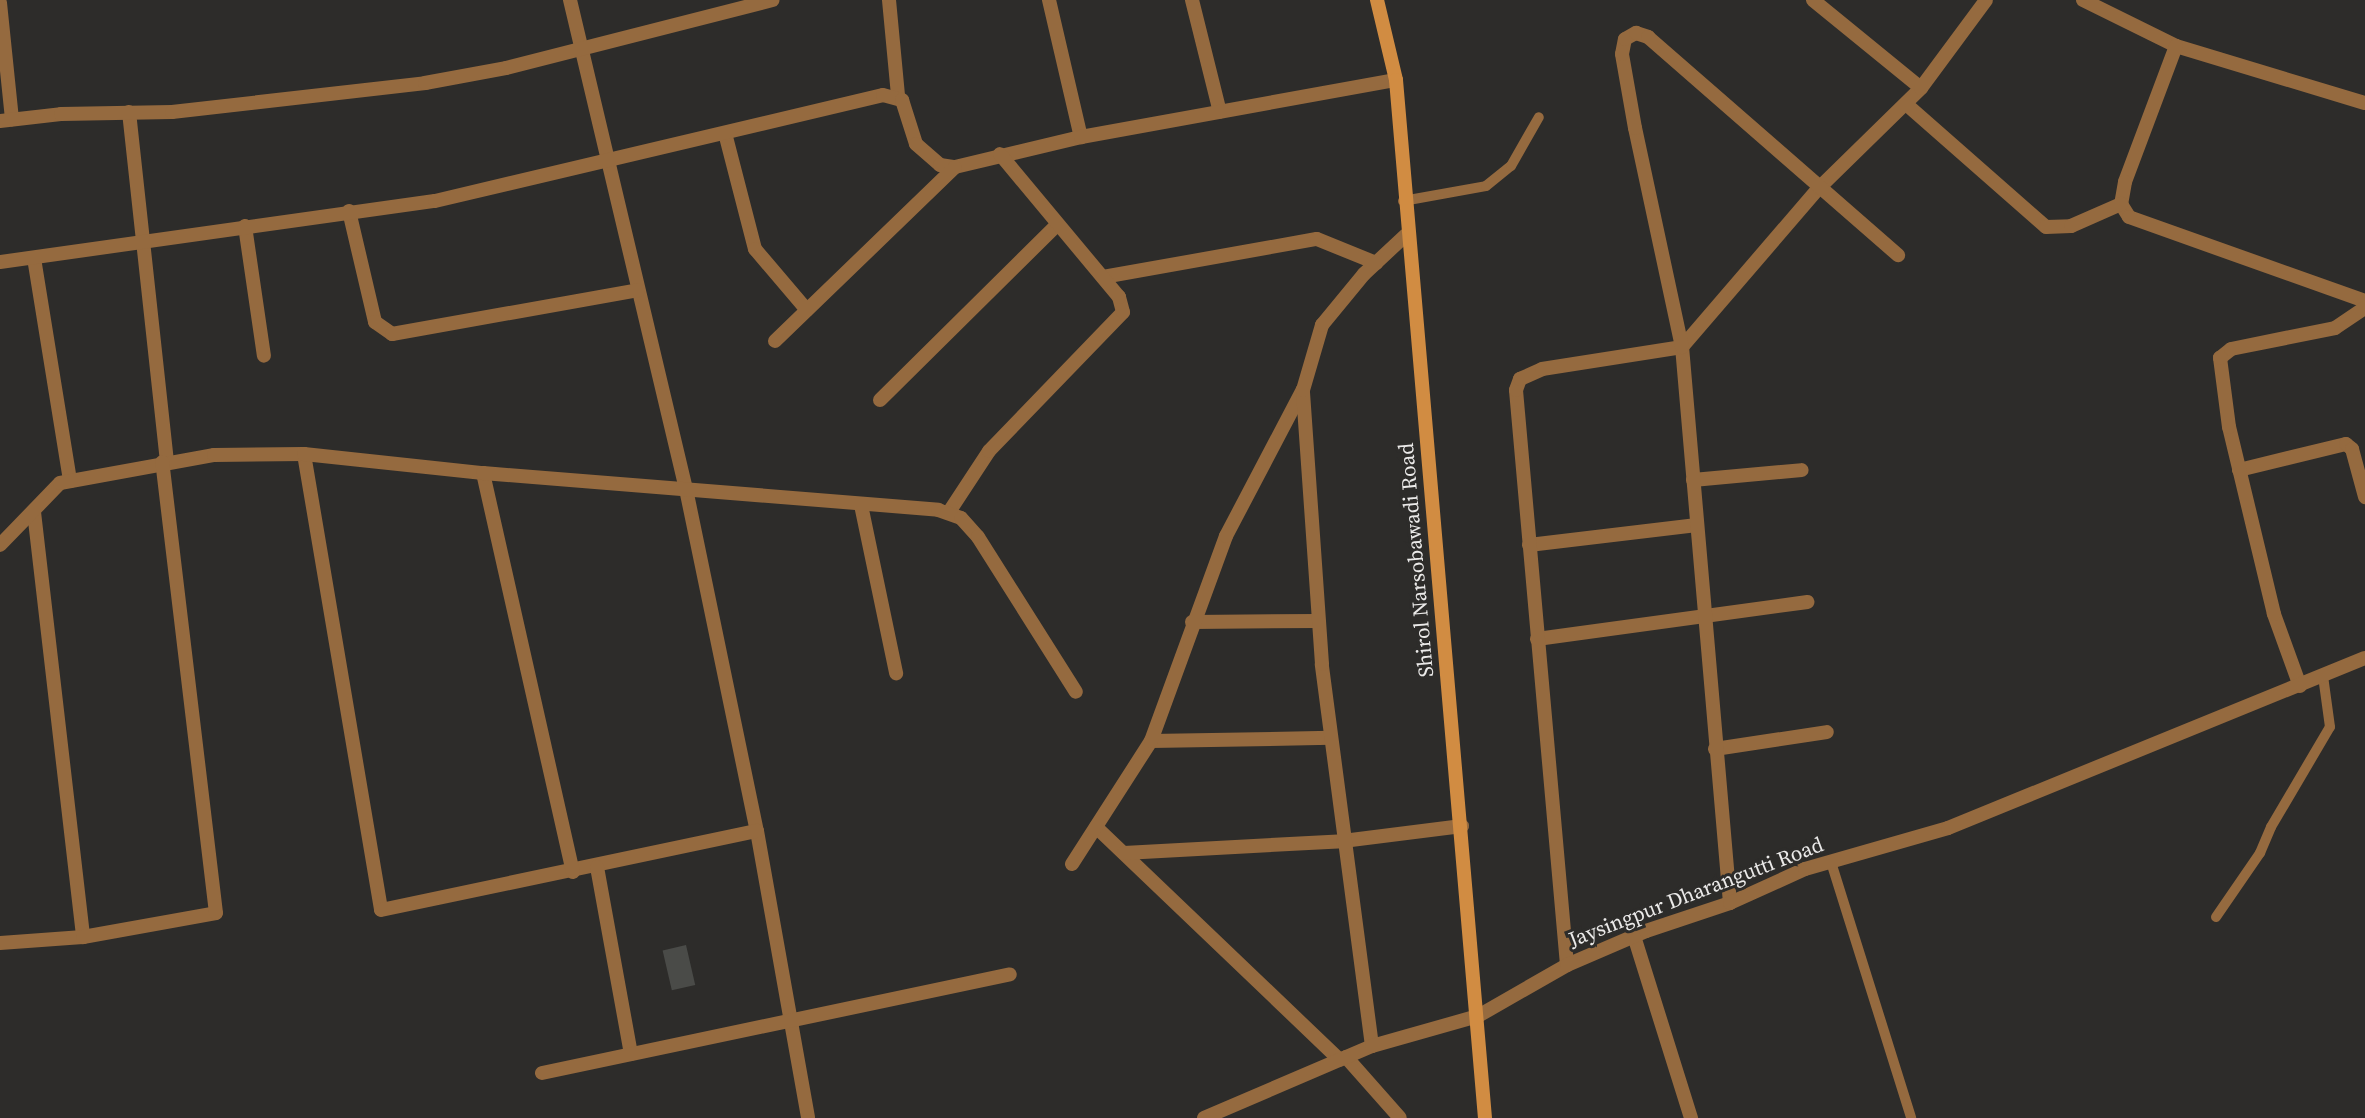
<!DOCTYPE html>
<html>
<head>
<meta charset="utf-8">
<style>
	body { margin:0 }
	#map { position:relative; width:2365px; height:1118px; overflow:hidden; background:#2d2c2a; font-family:"Source Serif 4",serif }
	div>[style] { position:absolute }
	.building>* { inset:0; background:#4a4b48; transform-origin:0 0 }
	.service>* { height:10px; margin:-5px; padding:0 5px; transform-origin:5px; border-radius:5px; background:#956a3f }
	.minor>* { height:14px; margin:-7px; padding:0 7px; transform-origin:7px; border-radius:7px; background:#956a3f }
	.tertiary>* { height:14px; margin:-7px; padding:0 7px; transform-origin:7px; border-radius:7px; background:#956a3f }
	.secondary>* { height:14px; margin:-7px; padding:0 7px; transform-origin:7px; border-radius:7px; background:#d18c42 }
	span { translate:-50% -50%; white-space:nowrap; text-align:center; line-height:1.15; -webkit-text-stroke:6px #2d2c2a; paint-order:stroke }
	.street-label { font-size:21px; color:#ebeae9 }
</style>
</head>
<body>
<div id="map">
	<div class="building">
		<div style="left:686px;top:945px;width:41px;height:24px;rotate:77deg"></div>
	</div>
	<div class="service">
		<div style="left:1403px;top:201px;width:84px;rotate:-10.2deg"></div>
		<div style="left:1486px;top:186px;width:32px;rotate:-39deg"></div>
		<div style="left:1511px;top:166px;width:56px;rotate:-60.3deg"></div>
		<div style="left:1831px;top:862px;width:268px;rotate:72.6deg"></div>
		<div style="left:2216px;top:917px;width:78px;rotate:-55.5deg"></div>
		<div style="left:2260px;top:853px;width:28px;rotate:-67deg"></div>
		<div style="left:2271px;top:827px;width:116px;rotate:-59.5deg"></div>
		<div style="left:2330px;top:727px;width:51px;rotate:-97.8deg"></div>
	</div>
	<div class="minor">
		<div style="left:570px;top:0;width:503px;rotate:76.66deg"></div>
		<div style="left:686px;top:489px;width:349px;rotate:78.3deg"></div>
		<div style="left:757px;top:831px;width:291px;rotate:79.9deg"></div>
		<div style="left:889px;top:0;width:96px;rotate:84.6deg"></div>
		<div style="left:1049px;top:0;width:141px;rotate:76.9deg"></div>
		<div style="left:1192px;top:0;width:115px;rotate:76deg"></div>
		<div style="left:1813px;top:0;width:139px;rotate:39.2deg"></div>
		<div style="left:2083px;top:0;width:104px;rotate:26.3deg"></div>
		<div style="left:2176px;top:46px;width:197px;rotate:16.8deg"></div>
		<div style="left:0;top:3px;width:117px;rotate:84.1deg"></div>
		<div style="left:2176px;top:46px;width:145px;rotate:110.6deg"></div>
		<div style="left:2125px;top:182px;width:22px;rotate:100deg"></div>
		<div style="left:2121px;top:204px;width:15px;rotate:58deg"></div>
		<div style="left:2129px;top:217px;width:251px;rotate:19.6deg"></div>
		<div style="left:1906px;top:104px;width:186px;rotate:41.3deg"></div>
		<div style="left:2046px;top:227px;width:25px;rotate:-2deg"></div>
		<div style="left:2071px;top:226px;width:55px;rotate:-23.7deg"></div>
		<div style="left:129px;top:112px;width:352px;rotate:83.8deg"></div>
		<div style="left:0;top:121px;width:61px;rotate:-6.5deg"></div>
		<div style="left:61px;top:114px;width:111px;rotate:-1deg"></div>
		<div style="left:172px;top:112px;width:255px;rotate:-6.5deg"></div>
		<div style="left:425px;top:83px;width:82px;rotate:-10.5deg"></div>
		<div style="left:506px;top:68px;width:275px;rotate:-14.3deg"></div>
		<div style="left:725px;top:133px;width:120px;rotate:75.5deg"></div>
		<div style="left:755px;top:249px;width:80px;rotate:49.6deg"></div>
		<div style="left:349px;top:211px;width:114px;rotate:76.8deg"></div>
		<div style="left:375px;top:322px;width:21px;rotate:35deg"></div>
		<div style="left:392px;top:334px;width:250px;rotate:-10.1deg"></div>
		<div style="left:245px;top:226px;width:131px;rotate:81.7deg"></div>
		<div style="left:34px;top:258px;width:226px;rotate:80.8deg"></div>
		<div style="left:0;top:262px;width:439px;rotate:-8deg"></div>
		<div style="left:435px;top:201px;width:460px;rotate:-13.3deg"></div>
		<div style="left:883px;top:95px;width:20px;rotate:15deg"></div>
		<div style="left:902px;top:100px;width:46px;rotate:72.3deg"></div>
		<div style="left:916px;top:144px;width:32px;rotate:41deg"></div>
		<div style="left:940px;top:165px;width:15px;rotate:8deg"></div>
		<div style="left:955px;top:167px;width:130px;rotate:-13.4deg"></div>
		<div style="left:1081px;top:137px;width:320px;rotate:-10.3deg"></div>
		<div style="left:1103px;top:277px;width:217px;rotate:-10.1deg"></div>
		<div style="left:1317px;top:239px;width:64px;rotate:22.1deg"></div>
		<div style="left:775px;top:341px;width:250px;rotate:-44deg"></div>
		<div style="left:880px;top:400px;width:247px;rotate:-44.7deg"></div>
		<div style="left:304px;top:454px;width:462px;rotate:80.4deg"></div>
		<div style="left:381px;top:910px;width:384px;rotate:-11.9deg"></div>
		<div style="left:2239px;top:470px;width:110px;rotate:-13.7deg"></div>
		<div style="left:2346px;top:444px;width:8px;rotate:40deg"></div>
		<div style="left:2352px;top:449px;width:50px;rotate:74.8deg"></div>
		<div style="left:483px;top:473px;width:409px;rotate:77.3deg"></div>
		<div style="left:1693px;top:480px;width:109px;rotate:-5.2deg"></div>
		<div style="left:861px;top:505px;width:172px;rotate:78.2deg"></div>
		<div style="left:34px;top:512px;width:428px;rotate:83.4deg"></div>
		<div style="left:949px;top:512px;width:73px;rotate:-56.7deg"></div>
		<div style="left:989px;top:451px;width:193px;rotate:-46deg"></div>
		<div style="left:1123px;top:312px;width:16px;rotate:-105deg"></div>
		<div style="left:1119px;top:297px;width:186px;rotate:-129.8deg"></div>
		<div style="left:0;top:545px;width:86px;rotate:-45.9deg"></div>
		<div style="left:60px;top:483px;width:157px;rotate:-10.3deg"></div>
		<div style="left:214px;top:455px;width:90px;rotate:-0.6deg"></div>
		<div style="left:304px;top:454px;width:180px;rotate:6.1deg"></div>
		<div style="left:483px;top:473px;width:457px;rotate:4.6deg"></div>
		<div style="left:938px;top:510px;width:24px;rotate:19deg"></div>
		<div style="left:961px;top:518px;width:25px;rotate:48deg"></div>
		<div style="left:978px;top:537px;width:183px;rotate:57.7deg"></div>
		<div style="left:1529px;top:545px;width:169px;rotate:-6.8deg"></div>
		<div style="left:1192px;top:622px;width:126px;rotate:-0.5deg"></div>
		<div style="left:1537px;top:639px;width:273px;rotate:-7.8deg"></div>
		<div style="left:2300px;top:686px;width:77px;rotate:-109.9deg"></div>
		<div style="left:2274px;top:614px;width:192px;rotate:-103.5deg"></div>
		<div style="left:2229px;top:427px;width:70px;rotate:-97.4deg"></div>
		<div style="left:2220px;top:358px;width:14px;rotate:-39deg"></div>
		<div style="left:2231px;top:349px;width:106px;rotate:-11.4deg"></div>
		<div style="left:2335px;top:328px;width:36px;rotate:-34deg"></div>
		<div style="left:1151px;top:741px;width:180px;rotate:-1deg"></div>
		<div style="left:1715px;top:749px;width:113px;rotate:-8.6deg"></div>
		<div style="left:1096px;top:827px;width:337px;rotate:43.7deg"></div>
		<div style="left:1124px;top:853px;width:219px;rotate:-3.1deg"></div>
		<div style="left:1343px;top:841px;width:120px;rotate:-7.2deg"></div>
		<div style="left:1072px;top:864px;width:146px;rotate:-57.3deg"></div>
		<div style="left:1151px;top:741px;width:218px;rotate:-69.9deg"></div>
		<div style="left:1226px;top:536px;width:164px;rotate:-62.3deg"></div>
		<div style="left:597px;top:867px;width:190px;rotate:79.7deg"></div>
		<div style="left:1730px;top:903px;width:558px;rotate:-94.93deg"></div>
		<div style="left:1682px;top:347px;width:210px;rotate:-49.3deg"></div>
		<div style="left:1819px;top:188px;width:143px;rotate:-44.4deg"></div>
		<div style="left:1921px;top:88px;width:109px;rotate:-53.5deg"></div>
		<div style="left:1634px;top:936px;width:191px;rotate:72.6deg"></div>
		<div style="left:0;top:943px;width:83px;rotate:-4.1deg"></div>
		<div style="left:83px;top:937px;width:135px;rotate:-10.2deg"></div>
		<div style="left:216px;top:913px;width:454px;rotate:-96.8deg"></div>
		<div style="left:1567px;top:965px;width:577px;rotate:-95.07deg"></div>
		<div style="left:1516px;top:390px;width:12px;rotate:-70deg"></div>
		<div style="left:1520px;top:379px;width:24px;rotate:-24deg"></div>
		<div style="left:1542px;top:369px;width:142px;rotate:-8.9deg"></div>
		<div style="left:1682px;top:347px;width:224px;rotate:-102.1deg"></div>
		<div style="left:1635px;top:128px;width:75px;rotate:-100deg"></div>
		<div style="left:1622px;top:54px;width:15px;rotate:-79deg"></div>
		<div style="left:1625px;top:39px;width:13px;rotate:-29deg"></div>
		<div style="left:1636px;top:33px;width:13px;rotate:18deg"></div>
		<div style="left:1648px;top:37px;width:332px;rotate:41.1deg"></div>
		<div style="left:1372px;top:1046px;width:385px;rotate:-97.5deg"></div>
		<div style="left:1322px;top:664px;width:275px;rotate:-94deg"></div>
		<div style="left:1303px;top:390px;width:68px;rotate:-73.7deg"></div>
		<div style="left:1322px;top:325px;width:66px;rotate:-50.5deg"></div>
		<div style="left:1364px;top:274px;width:57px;rotate:-42.9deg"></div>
		<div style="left:1346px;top:1057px;width:81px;rotate:48.5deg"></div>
		<div style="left:542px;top:1073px;width:478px;rotate:-11.9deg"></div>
	</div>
	<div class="tertiary">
		<div style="left:1204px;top:1118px;width:183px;rotate:-23.2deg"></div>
		<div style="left:1372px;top:1046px;width:110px;rotate:-15.8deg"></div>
		<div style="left:1478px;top:1016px;width:103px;rotate:-29.8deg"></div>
		<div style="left:1567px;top:965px;width:86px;rotate:-23.3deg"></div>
		<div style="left:1646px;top:931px;width:89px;rotate:-18.4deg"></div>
		<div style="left:1730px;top:903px;width:82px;rotate:-24.4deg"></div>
		<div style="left:1805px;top:869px;width:149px;rotate:-16deg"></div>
		<div style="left:1948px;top:828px;width:450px;rotate:-22.2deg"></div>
	</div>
	<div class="secondary">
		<div style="left:1377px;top:0;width:82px;rotate:76.6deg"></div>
		<div style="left:1396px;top:80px;width:1042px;rotate:85.1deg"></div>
	</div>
	<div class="street-label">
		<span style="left:1416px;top:560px;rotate:-95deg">Shirol Narsobawadi Road</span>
		<span style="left:1696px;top:892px;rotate:-21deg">Jaysingpur Dharangutti Road</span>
	</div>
</div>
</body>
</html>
